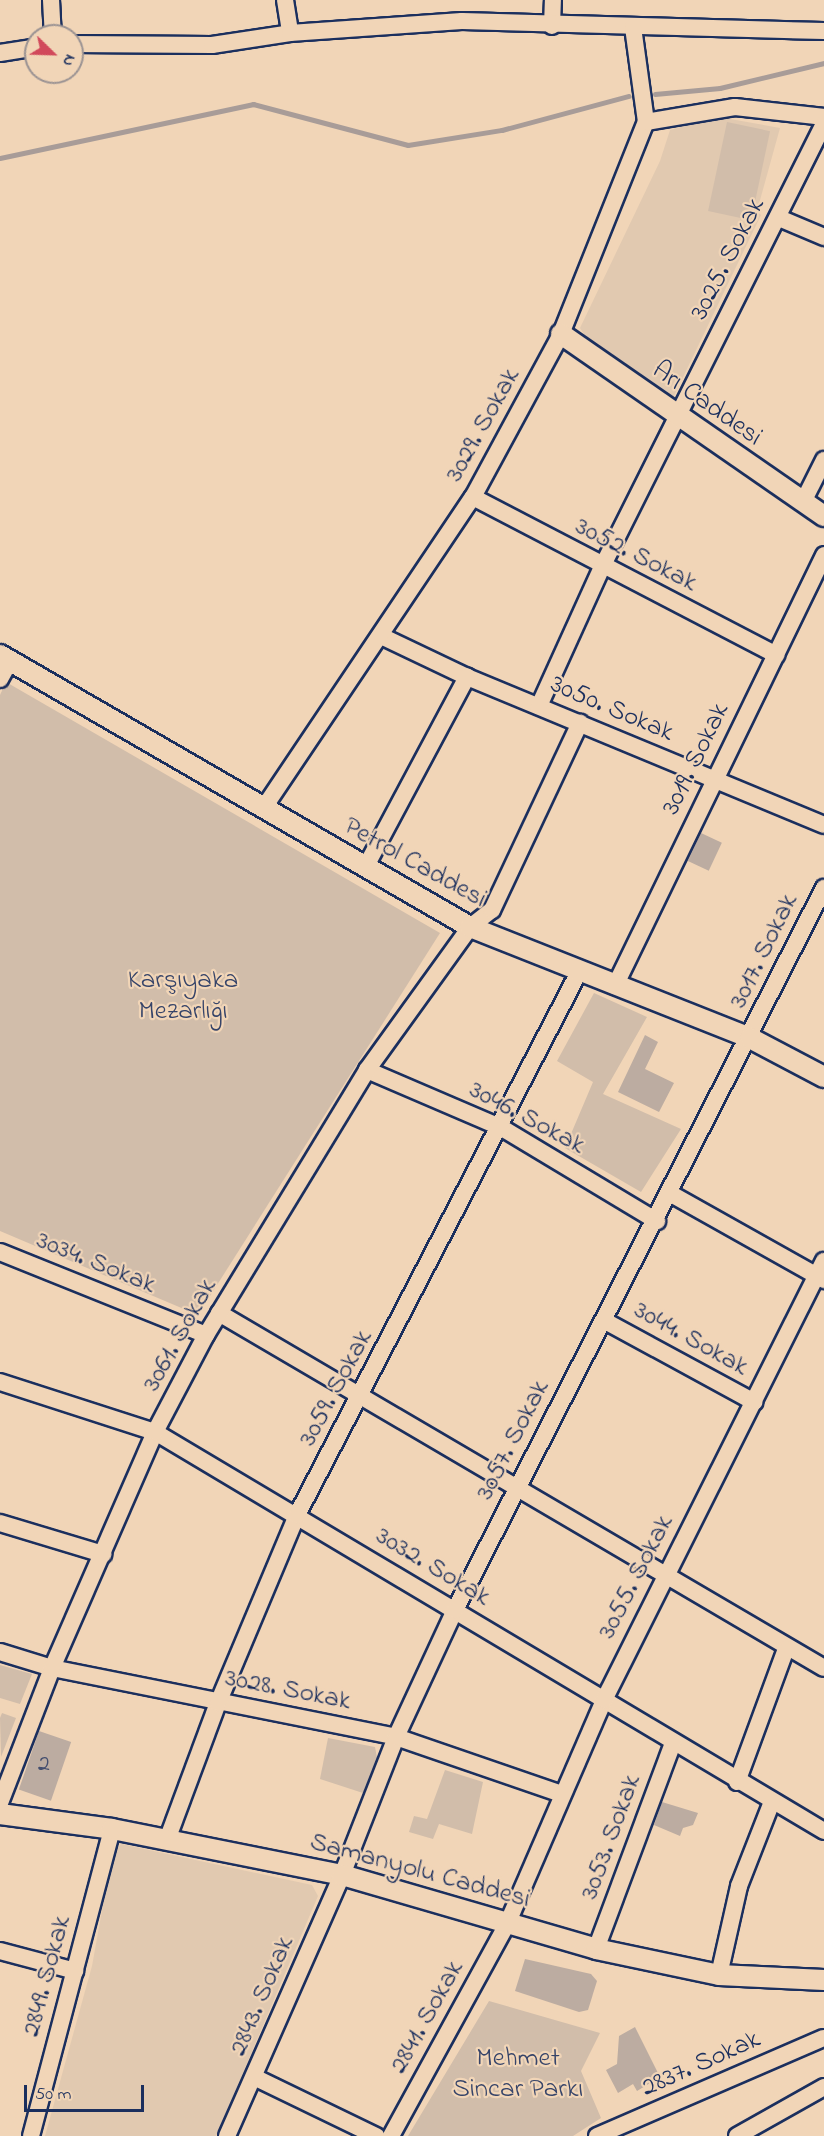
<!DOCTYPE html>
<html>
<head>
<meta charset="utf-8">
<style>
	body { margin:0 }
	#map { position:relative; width:824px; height:2136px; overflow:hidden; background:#f1d5b7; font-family:"Indie Flower",sans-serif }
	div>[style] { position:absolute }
	.built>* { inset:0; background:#e1c9b0 }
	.green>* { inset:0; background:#d1bdaa; transform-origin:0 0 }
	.stream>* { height:4.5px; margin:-2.25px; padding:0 2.25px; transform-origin:2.25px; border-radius:2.25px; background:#a89c98 }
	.building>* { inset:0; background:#bcaca1; transform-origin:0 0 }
	.roads { filter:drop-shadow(2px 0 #1b2f5e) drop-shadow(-2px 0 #1b2f5e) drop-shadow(0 2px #1b2f5e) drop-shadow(0 -2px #1b2f5e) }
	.minor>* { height:16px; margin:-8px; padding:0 8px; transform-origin:8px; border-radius:8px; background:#f1d5b7 }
	.tertiary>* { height:20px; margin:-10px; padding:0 10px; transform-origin:10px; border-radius:10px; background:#f1d5b7 }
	span { translate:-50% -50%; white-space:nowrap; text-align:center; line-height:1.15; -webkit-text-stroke:4.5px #f1d5b7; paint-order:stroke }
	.number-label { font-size:24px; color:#434e6f }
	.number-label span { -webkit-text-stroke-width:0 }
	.street-label { font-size:27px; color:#1b2f5e }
	.park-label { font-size:27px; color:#364469 }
	.north { position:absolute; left:24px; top:24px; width:60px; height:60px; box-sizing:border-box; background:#f1d5b7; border:2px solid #9b9393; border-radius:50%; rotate:113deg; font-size:16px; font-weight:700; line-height:24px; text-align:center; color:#1b2f5e }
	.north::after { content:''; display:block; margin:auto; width:21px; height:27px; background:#d1495b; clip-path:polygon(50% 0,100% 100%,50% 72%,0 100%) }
	.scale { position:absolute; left:24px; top:2085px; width:120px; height:27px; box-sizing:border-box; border:3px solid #1b2f5e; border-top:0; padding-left:8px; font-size:18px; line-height:21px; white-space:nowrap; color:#1b2f5e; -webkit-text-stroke:4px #f1d5b7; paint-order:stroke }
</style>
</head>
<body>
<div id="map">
	<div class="built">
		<div style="clip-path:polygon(719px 117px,780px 128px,757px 211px,761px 215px,674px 396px,664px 394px,587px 339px,580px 328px,660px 161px,670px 130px)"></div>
		<div style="clip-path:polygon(121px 1844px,312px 1885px,318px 1896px,216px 2136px,45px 2136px,92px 1966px,112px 1855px)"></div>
	</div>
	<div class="green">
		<div style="left:727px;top:122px;width:44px;height:91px;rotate:12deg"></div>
		<div style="clip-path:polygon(6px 682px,440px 933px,198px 1315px,0 1231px,0 695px)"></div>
		<div style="clip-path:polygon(594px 993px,647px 1017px,603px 1094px,681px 1129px,641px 1192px,565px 1148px,593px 1082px,557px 1061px)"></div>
		<div style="clip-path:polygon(0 1665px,32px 1674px,20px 1704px,0 1698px)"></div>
		<div style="clip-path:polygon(2px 1713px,16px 1718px,1px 1757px,0 1718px)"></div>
		<div style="clip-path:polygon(328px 1738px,375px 1747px,377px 1758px,363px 1793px,320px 1779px)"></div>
		<div style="clip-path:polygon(445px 1770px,483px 1782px,472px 1834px,439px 1824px,433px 1839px,409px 1832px,414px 1816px,427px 1819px)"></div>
		<div style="clip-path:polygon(489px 2001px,600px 2033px,581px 2071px,601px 2118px,573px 2136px,408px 2136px)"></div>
	</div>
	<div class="stream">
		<div style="left:655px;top:94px;width:65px;rotate:-5.3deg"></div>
		<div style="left:720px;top:88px;width:107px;rotate:-13.5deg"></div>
		<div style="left:0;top:158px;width:259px;rotate:-12deg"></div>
		<div style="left:253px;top:104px;width:160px;rotate:14.8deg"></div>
		<div style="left:408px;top:145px;width:95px;rotate:-9.1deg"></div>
		<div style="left:502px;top:130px;width:131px;rotate:-15deg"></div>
	</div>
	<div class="building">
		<div style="left:701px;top:833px;width:23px;height:31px;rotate:25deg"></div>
		<div style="clip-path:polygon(645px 1035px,658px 1042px,645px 1069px,674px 1083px,659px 1112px,618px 1092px)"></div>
		<div style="left:39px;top:1731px;width:34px;height:62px;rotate:19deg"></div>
		<div style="clip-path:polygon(662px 1802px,698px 1813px,693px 1825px,683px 1828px,680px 1836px,654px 1825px)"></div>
		<div style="clip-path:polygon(525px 1959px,591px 1974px,597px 1981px,588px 2010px,579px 2012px,515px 1991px)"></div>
		<div style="clip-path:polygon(635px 2027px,660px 2077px,637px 2091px,633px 2084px,618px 2093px,606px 2070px,617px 2064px,619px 2036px)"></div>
	</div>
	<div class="roads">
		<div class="minor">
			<div style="left:51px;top:0;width:36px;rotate:87deg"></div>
			<div style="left:285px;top:0;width:33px;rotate:81deg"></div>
			<div style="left:552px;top:26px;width:26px;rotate:-88deg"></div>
			<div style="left:72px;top:44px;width:140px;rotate:0.4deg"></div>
			<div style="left:212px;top:45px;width:79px;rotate:-8.7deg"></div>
			<div style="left:290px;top:33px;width:172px;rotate:-4deg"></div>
			<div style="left:462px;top:21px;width:362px;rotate:1.6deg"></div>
			<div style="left:0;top:53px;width:36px;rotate:-9deg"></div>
			<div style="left:646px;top:122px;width:90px;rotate:-9.6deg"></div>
			<div style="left:735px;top:107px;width:90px;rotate:6.4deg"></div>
			<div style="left:779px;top:218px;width:49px;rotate:22.9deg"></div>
			<div style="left:473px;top:497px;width:342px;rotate:27.5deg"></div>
			<div style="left:803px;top:502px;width:47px;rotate:-63.4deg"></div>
			<div style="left:381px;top:636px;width:95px;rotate:25.5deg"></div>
			<div style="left:467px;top:677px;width:386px;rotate:22.5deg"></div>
			<div style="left:0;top:679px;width:21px;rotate:-61deg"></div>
			<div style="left:539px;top:706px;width:153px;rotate:-65.6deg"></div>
			<div style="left:602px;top:567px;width:496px;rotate:-63.4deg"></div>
			<div style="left:265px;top:806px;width:372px;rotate:-56.1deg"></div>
			<div style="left:473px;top:497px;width:185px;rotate:-61.6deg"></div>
			<div style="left:561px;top:334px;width:228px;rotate:-68.2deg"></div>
			<div style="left:646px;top:122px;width:96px;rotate:-97.8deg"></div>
			<div style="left:365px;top:868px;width:217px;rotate:-61.9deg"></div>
			<div style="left:615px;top:986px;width:479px;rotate:-64.1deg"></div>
			<div style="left:367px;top:1070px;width:147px;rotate:23.2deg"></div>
			<div style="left:502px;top:1128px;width:181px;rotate:31deg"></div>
			<div style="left:671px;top:1194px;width:176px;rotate:29.3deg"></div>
			<div style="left:0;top:1252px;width:222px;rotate:21.9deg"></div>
			<div style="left:219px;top:1313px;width:701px;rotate:30.4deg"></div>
			<div style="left:605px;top:1321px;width:170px;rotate:28.5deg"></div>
			<div style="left:0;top:1382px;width:163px;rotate:17.9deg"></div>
			<div style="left:155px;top:1432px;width:779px;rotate:30.81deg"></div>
			<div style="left:0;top:1523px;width:108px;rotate:16.8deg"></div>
			<div style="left:0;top:1652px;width:54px;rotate:17.1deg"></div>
			<div style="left:52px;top:1668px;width:351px;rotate:11.3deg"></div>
			<div style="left:396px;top:1737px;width:176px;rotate:19deg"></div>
			<div style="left:737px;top:1782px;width:142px;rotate:-69.8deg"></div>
			<div style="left:0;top:1803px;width:145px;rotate:-68.9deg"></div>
			<div style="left:52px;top:1668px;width:257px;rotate:-66.4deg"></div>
			<div style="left:155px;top:1432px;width:110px;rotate:-62.3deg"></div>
			<div style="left:206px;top:1335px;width:310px;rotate:-58.7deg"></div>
			<div style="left:367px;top:1070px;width:176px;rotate:-54.2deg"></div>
			<div style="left:470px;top:927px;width:28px;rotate:-38deg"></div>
			<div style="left:492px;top:910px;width:207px;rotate:-64.8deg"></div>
			<div style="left:167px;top:1840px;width:146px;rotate:-69.6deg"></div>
			<div style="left:218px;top:1703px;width:204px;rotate:-67.2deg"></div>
			<div style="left:297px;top:1515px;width:612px;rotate:-62.56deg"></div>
			<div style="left:596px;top:1949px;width:220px;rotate:-69.5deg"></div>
			<div style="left:0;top:1951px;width:78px;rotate:14.9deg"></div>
			<div style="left:719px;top:1975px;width:91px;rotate:-77.3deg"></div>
			<div style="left:739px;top:1886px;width:90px;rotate:-68.6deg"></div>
			<div style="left:254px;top:2077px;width:136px;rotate:25.8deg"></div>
			<div style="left:31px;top:2136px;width:318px;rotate:-75.2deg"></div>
			<div style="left:227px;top:2136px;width:285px;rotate:-66.2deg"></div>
			<div style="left:342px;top:1875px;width:148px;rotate:-68.6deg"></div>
			<div style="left:396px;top:1737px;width:140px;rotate:-65.1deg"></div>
			<div style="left:455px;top:1610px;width:811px;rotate:-62.93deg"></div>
			<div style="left:391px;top:2136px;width:244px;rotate:-61.3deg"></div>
			<div style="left:508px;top:1922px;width:242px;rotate:-66.6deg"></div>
			<div style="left:604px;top:1700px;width:491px;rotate:-63.4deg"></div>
			<div style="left:597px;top:2136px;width:247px;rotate:-23.4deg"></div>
			<div style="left:737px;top:2136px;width:100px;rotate:-29.4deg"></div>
		</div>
		<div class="tertiary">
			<div style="left:561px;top:334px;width:320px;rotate:34.7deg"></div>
			<div style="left:0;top:655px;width:543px;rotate:30.06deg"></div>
			<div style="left:470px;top:927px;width:301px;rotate:21.6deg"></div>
			<div style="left:750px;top:1038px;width:84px;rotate:27.8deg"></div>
			<div style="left:0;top:1814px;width:113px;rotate:7.6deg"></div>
			<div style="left:112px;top:1829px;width:235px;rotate:11.3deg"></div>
			<div style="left:342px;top:1875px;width:265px;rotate:16.2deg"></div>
			<div style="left:596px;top:1949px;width:126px;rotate:11.9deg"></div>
			<div style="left:719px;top:1975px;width:105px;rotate:2.7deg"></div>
		</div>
	</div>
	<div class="number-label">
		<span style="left:44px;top:1765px">2</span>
	</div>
	<div class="street-label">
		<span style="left:728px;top:259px;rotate:-63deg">3025. Sokak</span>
		<span style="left:707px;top:404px;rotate:35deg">Arı Caddesi</span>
		<span style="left:483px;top:425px;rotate:-61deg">3029. Sokak</span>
		<span style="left:636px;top:555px;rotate:27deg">3052. Sokak</span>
		<span style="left:612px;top:709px;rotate:23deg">3050. Sokak</span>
		<span style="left:696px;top:759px;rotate:-64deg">3019. Sokak</span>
		<span style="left:415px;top:863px;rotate:29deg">Petrol Caddesi</span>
		<span style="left:764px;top:951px;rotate:-64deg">3017. Sokak</span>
		<span style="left:527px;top:1118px;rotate:28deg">3046. Sokak</span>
		<span style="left:96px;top:1263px;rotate:22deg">3034. Sokak</span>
		<span style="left:180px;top:1335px;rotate:-61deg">3061. Sokak</span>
		<span style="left:691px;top:1339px;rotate:29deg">3044. Sokak</span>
		<span style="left:336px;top:1388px;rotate:-62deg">3059. Sokak</span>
		<span style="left:513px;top:1440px;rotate:-63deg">3057. Sokak</span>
		<span style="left:433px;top:1567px;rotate:31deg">3032. Sokak</span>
		<span style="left:636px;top:1577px;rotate:-63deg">3055. Sokak</span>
		<span style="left:288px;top:1690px;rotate:11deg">3028. Sokak</span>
		<span style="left:611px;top:1837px;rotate:-70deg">3053. Sokak</span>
		<span style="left:420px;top:1871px;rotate:15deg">Samanyolu Caddesi</span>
		<span style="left:47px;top:1976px;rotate:-75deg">2849. Sokak</span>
		<span style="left:262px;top:1996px;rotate:-67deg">2843. Sokak</span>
		<span style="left:427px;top:2017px;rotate:-61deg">2841. Sokak</span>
		<span style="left:701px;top:2064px;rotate:-24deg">2837. Sokak</span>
	</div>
	<div class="park-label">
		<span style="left:183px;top:996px">Karşıyaka<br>Mezarlığı</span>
		<span style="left:518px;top:2074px">Mehmet<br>Sincar Parkı</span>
	</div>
	<div class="north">N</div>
	<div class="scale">50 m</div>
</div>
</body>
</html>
